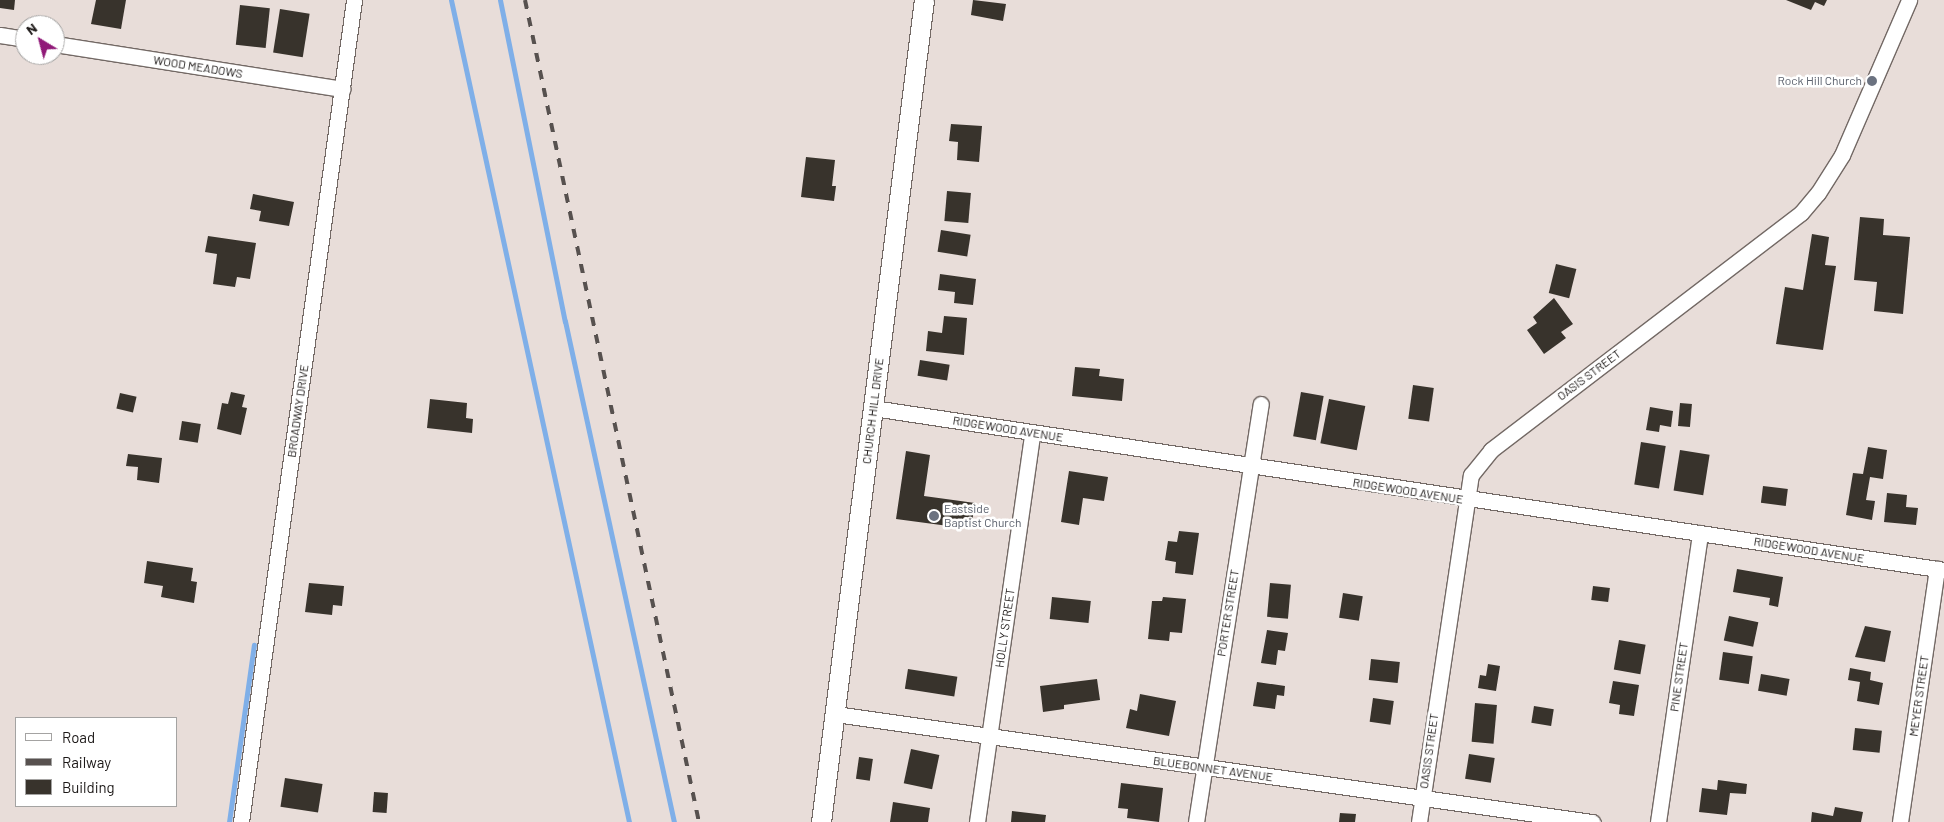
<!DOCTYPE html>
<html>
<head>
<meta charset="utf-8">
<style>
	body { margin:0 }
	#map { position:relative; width:1944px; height:822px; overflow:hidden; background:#e8ddd9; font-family:Barlow,sans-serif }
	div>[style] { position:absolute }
	.stream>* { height:5px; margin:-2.5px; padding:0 2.5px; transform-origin:2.5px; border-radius:2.5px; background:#7fafe8 }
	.building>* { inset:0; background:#38332c; transform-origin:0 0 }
	.roads { filter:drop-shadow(1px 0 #736965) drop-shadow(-1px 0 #736965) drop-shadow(0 1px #736965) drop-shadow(0 -1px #736965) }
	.minor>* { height:15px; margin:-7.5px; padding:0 7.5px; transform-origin:7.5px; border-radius:7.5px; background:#fff }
	.tertiary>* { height:19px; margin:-9.5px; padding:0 9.5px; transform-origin:9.5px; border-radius:9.5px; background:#fff }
	.rail>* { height:4px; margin-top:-2px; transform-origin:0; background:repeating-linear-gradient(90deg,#57514f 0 9px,transparent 0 18px) }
	.dots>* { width:14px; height:14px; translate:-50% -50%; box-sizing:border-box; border:2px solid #fff; border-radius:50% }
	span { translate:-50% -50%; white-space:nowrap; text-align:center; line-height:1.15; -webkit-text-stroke:5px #fff; paint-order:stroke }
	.street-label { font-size:12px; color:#1c1817 }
	.worship-label { font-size:12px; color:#5b616d }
	.right { translate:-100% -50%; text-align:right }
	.left { translate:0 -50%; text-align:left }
	.legend { position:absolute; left:15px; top:717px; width:162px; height:90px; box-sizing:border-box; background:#fff; border:1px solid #a4a3a2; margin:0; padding:6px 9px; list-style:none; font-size:15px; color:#1c1817 }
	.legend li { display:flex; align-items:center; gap:10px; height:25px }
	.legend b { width:25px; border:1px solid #a4a3a2 }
	.north { position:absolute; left:15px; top:15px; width:50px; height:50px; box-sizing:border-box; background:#fff; border:1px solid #a4a3a2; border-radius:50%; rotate:323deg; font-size:14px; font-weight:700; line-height:20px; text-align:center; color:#1c1817 }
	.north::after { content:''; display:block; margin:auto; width:18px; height:22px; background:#901978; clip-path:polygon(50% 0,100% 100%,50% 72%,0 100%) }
</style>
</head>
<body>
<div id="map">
	<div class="stream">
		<div style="left:451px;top:0;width:841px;rotate:77.78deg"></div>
		<div style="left:500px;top:0;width:328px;rotate:78.6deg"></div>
		<div style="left:565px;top:321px;width:513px;rotate:77.73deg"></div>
		<div style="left:229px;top:822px;width:179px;rotate:-82deg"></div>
	</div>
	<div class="building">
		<div style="clip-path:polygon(0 0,15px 0,14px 10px,0 8px)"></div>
		<div style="clip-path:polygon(96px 0,126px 0,121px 29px,91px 24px)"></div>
		<div style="clip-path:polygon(973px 0,1006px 4px,1003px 21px,971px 15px)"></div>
		<div style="clip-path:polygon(1786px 0,1827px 0,1824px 6px,1815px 2px,1811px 10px)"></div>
		<div style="left:240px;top:5px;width:30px;height:40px;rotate:6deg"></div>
		<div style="left:280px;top:9px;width:30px;height:44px;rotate:9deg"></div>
		<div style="clip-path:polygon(951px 124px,982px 126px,979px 162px,957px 160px,958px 142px,949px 141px)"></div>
		<div style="clip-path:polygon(806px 157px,835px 160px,832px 186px,836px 186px,834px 201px,801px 197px)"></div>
		<div style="left:947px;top:191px;width:24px;height:30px;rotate:5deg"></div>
		<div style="clip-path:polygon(253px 194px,294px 202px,289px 226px,259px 221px,261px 211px,250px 209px)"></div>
		<div style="clip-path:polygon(1860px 217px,1884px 219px,1883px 235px,1910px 237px,1903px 314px,1874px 311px,1877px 282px,1854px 280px)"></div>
		<div style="left:941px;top:230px;width:30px;height:22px;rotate:9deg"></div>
		<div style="clip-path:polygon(1812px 234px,1829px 237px,1825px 265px,1836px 266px,1823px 350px,1776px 344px,1785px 287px,1803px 290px)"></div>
		<div style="clip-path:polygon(208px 236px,256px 243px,250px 279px,237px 277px,235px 287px,213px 284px,217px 254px,205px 252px)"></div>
		<div style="left:1556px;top:264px;width:21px;height:30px;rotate:14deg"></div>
		<div style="clip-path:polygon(940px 274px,976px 279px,973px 305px,954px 303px,955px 292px,938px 290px)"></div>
		<div style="clip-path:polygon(1554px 298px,1573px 324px,1561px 332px,1566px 338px,1544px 354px,1527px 330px,1537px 323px,1533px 317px)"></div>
		<div style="clip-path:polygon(944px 316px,967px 318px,964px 355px,926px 351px,928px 331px,942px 333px)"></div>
		<div style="left:920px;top:360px;width:30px;height:16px;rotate:9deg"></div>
		<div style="clip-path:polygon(1075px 367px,1100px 369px,1099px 376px,1124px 379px,1122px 401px,1072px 396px)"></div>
		<div style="left:1413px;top:385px;width:21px;height:34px;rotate:8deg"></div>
		<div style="clip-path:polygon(231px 392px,245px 395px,242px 407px,247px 408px,241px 435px,217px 429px,222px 403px,228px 404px)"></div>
		<div style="left:1301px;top:392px;width:23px;height:45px;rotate:10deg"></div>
		<div style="left:120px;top:393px;width:17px;height:16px;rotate:13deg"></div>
		<div style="clip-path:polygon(430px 399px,467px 403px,466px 418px,473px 419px,472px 433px,427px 428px)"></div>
		<div style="left:1329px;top:399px;width:37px;height:45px;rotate:11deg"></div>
		<div style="left:1680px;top:403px;width:12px;height:23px;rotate:5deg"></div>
		<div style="clip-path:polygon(1650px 407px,1673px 411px,1671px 427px,1660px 425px,1659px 432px,1646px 430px)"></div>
		<div style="left:182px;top:421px;width:19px;height:19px;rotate:9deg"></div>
		<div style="left:1641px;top:442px;width:25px;height:43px;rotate:9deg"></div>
		<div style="clip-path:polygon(1868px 447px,1887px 450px,1883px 479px,1870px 477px,1866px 500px,1875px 501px,1872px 520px,1846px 515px,1853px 473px,1863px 474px)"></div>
		<div style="left:1680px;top:450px;width:30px;height:41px;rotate:9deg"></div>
		<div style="clip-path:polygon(906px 451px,930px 455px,924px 496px,975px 503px,971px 529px,896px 519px)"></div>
		<div style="clip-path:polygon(128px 454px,162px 458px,159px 483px,137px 480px,138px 467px,126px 466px)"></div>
		<div style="clip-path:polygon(1069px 471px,1108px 477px,1104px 501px,1083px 498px,1079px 525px,1061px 522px)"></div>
		<div style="left:1763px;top:486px;width:25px;height:17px;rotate:7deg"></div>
		<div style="clip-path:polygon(1887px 493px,1907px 495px,1906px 507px,1918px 508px,1916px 525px,1884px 522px)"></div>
		<div style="clip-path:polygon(1179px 531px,1199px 533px,1193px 575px,1175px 573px,1176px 562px,1165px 560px,1168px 541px,1177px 542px)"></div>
		<div style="clip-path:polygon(147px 561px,193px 568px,191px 581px,197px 582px,194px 603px,161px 597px,163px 586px,144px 583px)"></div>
		<div style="clip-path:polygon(1737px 569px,1783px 577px,1778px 607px,1769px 605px,1770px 598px,1733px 592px)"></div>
		<div style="clip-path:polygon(309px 583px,344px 586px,342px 606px,333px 605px,332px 615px,305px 612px)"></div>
		<div style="left:1270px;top:583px;width:21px;height:34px;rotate:5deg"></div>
		<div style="left:1593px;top:586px;width:17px;height:14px;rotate:7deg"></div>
		<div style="left:1343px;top:593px;width:20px;height:25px;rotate:9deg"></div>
		<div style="left:1052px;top:597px;width:39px;height:22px;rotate:6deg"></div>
		<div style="clip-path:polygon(1163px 597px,1186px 599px,1182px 633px,1170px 632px,1169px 641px,1148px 639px,1152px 601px,1162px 601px)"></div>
		<div style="left:1729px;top:616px;width:30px;height:25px;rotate:12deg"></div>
		<div style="clip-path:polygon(1865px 626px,1891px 631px,1885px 662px,1855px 657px)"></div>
		<div style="clip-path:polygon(1267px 630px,1288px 633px,1285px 651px,1278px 650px,1276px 665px,1261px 663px)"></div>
		<div style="left:1619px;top:640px;width:27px;height:30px;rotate:10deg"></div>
		<div style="left:1723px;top:652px;width:30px;height:28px;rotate:8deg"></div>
		<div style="left:1371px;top:659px;width:29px;height:21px;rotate:6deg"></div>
		<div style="clip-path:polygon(1488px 664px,1500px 666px,1496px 691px,1478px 688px,1480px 675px,1486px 676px)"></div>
		<div style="clip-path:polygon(1850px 668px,1871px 672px,1870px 680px,1883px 683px,1879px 705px,1857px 701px,1860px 682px,1848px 680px)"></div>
		<div style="left:908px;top:669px;width:50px;height:20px;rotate:9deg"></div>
		<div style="left:1761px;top:674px;width:29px;height:17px;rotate:10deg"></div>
		<div style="clip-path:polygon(1097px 679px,1100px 700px,1064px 705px,1064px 709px,1043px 712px,1040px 686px)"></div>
		<div style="clip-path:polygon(1613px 681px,1639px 685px,1634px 716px,1619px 714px,1620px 705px,1609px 703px)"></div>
		<div style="clip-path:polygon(1257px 682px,1285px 686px,1284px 696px,1277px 695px,1275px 709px,1253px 706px)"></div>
		<div style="clip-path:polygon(1140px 694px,1176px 701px,1169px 736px,1126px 728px,1130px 709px,1137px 711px)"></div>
		<div style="left:1373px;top:698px;width:21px;height:24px;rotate:8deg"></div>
		<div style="left:1475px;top:703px;width:22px;height:39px;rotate:5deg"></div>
		<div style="left:1534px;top:706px;width:20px;height:17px;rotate:9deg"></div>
		<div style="left:1855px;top:728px;width:27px;height:22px;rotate:6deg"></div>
		<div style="left:911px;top:749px;width:29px;height:35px;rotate:12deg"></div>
		<div style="left:1469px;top:754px;width:26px;height:25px;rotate:9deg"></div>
		<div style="left:859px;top:757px;width:14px;height:22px;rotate:8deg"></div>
		<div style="left:285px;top:778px;width:38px;height:29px;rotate:9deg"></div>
		<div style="clip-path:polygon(1718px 780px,1747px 784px,1746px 794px,1730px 793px,1727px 815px,1699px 812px,1702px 788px,1717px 790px)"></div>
		<div style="clip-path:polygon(1121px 783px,1163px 788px,1159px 822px,1127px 818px,1128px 809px,1118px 808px)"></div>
		<div style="left:374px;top:792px;width:14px;height:20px;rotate:4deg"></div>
		<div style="clip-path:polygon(893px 802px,930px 808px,928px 822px,890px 822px)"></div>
		<div style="clip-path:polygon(1835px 807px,1863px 812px,1861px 822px,1811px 822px,1812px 812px,1833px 816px)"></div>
		<div style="clip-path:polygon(1012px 811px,1046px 815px,1045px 822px,1011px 822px)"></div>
		<div style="clip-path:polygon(1340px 813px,1356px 814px,1355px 822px,1339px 822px)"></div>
	</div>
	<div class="roads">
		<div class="minor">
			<div style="left:0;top:35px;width:25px;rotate:9deg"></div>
			<div style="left:55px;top:44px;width:291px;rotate:8.9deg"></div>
			<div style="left:873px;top:408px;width:1083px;rotate:8.6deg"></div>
			<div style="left:835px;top:714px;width:765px;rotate:8.12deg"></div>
			<div style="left:241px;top:822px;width:830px;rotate:-82.17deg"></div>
			<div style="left:977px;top:822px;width:392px;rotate:-81.9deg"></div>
			<div style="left:1196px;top:822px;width:423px;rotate:-81.2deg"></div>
			<div style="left:1419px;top:822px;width:351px;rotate:-81.5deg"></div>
			<div style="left:1471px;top:475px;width:32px;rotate:-51deg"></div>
			<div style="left:1491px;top:450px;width:390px;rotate:-37.4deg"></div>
			<div style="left:1801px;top:213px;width:26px;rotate:-50deg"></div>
			<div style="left:1818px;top:193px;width:45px;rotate:-57.7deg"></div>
			<div style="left:1842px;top:155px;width:169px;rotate:-66.6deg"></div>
			<div style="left:1658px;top:822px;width:292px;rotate:-81.7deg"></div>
			<div style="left:1900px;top:822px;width:256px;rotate:-81.7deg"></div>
		</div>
		<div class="tertiary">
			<div style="left:821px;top:822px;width:828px;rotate:-82.86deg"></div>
		</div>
	</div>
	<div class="rail">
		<div style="left:525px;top:0;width:840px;rotate:78.05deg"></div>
	</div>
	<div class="dots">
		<div style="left:1872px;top:81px;background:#6b7280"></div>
		<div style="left:934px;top:516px;background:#6b7280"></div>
	</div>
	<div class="street-label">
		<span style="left:198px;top:67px;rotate:9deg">WOOD MEADOWS</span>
		<span style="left:1589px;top:375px;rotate:-37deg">OASIS STREET</span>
		<span style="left:298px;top:411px;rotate:-82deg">BROADWAY DRIVE</span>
		<span style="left:873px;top:411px;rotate:-83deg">CHURCH HILL DRIVE</span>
		<span style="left:1008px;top:429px;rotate:9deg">RIDGEWOOD AVENUE</span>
		<span style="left:1408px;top:491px;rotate:9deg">RIDGEWOOD AVENUE</span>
		<span style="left:1809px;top:550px;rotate:9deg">RIDGEWOOD AVENUE</span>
		<span style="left:1228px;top:613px;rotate:-81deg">PORTER STREET</span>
		<span style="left:1005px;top:628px;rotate:-82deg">HOLLY STREET</span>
		<span style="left:1679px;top:677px;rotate:-82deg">PINE STREET</span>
		<span style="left:1919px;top:696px;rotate:-82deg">MEYER STREET</span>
		<span style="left:1429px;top:751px;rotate:-82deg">OASIS STREET</span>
		<span style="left:1213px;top:769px;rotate:8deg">BLUEBONNET AVENUE</span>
	</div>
	<div class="worship-label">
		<span class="right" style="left:1862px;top:81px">Rock Hill Church</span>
		<span class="left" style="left:944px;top:516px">Eastside<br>Baptist Church</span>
	</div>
	<ul class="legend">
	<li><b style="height:6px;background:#fff"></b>Road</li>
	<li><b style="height:6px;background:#57514f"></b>Railway</li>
	<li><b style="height:14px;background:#38332c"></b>Building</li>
	</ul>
	<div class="north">N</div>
</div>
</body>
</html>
